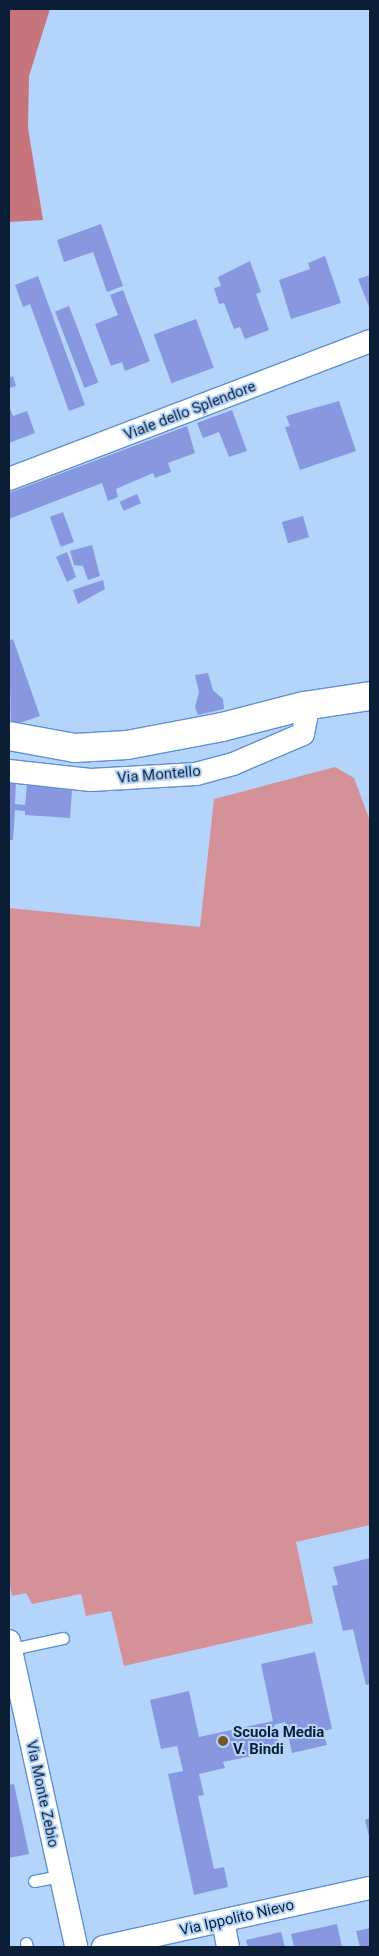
<!DOCTYPE html>
<html>
<head>
<meta charset="utf-8">
<style>
	body { margin:0 }
	#map { position:relative; width:379px; height:1956px; overflow:hidden; background:#b4d4fb; font-family:Roboto,sans-serif }
	div>[style] { position:absolute }
	.green>* { inset:0; background:#d49197 }
	.forest>* { inset:0; background:#c7747d }
	.building>* { inset:0; background:#8898e0; transform-origin:0 0 }
	.roads { filter:drop-shadow(1px 0 #5e91ce) drop-shadow(-1px 0 #5e91ce) drop-shadow(0 1px #5e91ce) drop-shadow(0 -1px #5e91ce) }
	.lane>* { height:11px; margin:-5.5px; padding:0 5.5px; transform-origin:5.5px; border-radius:5.5px; background:#fff }
	.street>* { height:22px; margin:-11px; padding:0 11px; transform-origin:11px; border-radius:11px; background:#fff }
	.secondary>* { height:28px; margin:-14px; padding:0 14px; transform-origin:14px; border-radius:14px; background:#fff }
	.dots>* { width:14px; height:14px; translate:-50% -50%; box-sizing:border-box; border:2px solid #b4d4fb; border-radius:50% }
	span { translate:-50% -50%; white-space:nowrap; text-align:center; line-height:1.15; -webkit-text-stroke:4px #b4d4fb; paint-order:stroke }
	.street-label { font-size:15px; color:#0a1f36 }
	.poi-label { font-size:15px; color:#0a1f36; font-weight:700 }
	.left { translate:0 -50%; text-align:left }
	.frame { position:absolute; inset:0; border:10px solid #0a1f36; pointer-events:none }
</style>
</head>
<body>
<div id="map">
	<div class="green">
		<div style="clip-path:polygon(335px 767px,354px 778px,370px 821px,370px 1525px,296px 1542px,313px 1623px,124px 1666px,111px 1611px,86px 1616px,81px 1594px,32px 1604px,26px 1593px,12px 1596px,9px 1579px,9px 908px,200px 927px,214px 799px)"></div>
	</div>
	<div class="forest">
		<div style="clip-path:polygon(9px 9px,50px 9px,29px 76px,28px 128px,43px 220px,9px 222px)"></div>
	</div>
	<div class="building">
		<div style="clip-path:polygon(101px 224px,123px 286px,107px 292px,93px 252px,64px 262px,57px 240px)"></div>
		<div style="clip-path:polygon(325px 256px,341px 303px,291px 319px,279px 280px,310px 269px,308px 263px)"></div>
		<div style="clip-path:polygon(250px 261px,261px 292px,256px 294px,269px 330px,245px 339px,240px 327px,234px 329px,224px 303px,219px 304px,214px 288px,221px 286px,218px 277px)"></div>
		<div style="clip-path:polygon(370px 275px,370px 309px,358px 279px)"></div>
		<div style="clip-path:polygon(38px 276px,85px 405px,69px 411px,30px 304px,23px 307px,15px 285px)"></div>
		<div style="clip-path:polygon(123px 290px,150px 361px,125px 371px,122px 362px,111px 366px,95px 324px,118px 315px,110px 295px)"></div>
		<div style="left:69px;top:306px;width:82px;height:15px;rotate:69deg"></div>
		<div style="left:196px;top:319px;width:52px;height:45px;rotate:70deg"></div>
		<div style="clip-path:polygon(13px 376px,16px 386px,9px 388px,9px 378px)"></div>
		<div style="clip-path:polygon(339px 401px,356px 451px,300px 470px,285px 427px,290px 426px,286px 416px)"></div>
		<div style="clip-path:polygon(9px 406px,13px 416px,27px 411px,35px 433px,9px 443px)"></div>
		<div style="clip-path:polygon(232px 410px,247px 451px,229px 457px,219px 432px,203px 438px,197px 423px)"></div>
		<div style="clip-path:polygon(187px 426px,195px 453px,168px 463px,171px 472px,155px 478px,153px 473px,116px 489px,118px 497px,108px 501px,102px 483px,9px 519px,9px 493px)"></div>
		<div style="left:137px;top:494px;width:10px;height:19px;rotate:66deg"></div>
		<div style="left:63px;top:512px;width:32px;height:14px;rotate:70deg"></div>
		<div style="left:303px;top:516px;width:22px;height:22px;rotate:74deg"></div>
		<div style="clip-path:polygon(92px 545px,100px 576px,88px 580px,83px 566px,74px 565px,70px 551px)"></div>
		<div style="clip-path:polygon(67px 552px,76px 577px,67px 582px,56px 557px)"></div>
		<div style="clip-path:polygon(103px 580px,105px 589px,78px 604px,73px 590px)"></div>
		<div style="clip-path:polygon(13px 639px,40px 716px,11px 726px,9px 641px)"></div>
		<div style="clip-path:polygon(208px 673px,213px 690px,223px 699px,224px 709px,198px 715px,195px 707px,199px 692px,195px 675px)"></div>
		<div style="clip-path:polygon(9px 782px,16px 782px,15px 804px,25px 805px,27px 785px,72px 790px,70px 818px,25px 815px,25px 811px,15px 810px,13px 840px,9px 840px)"></div>
		<div style="clip-path:polygon(370px 1558px,370px 1684px,366px 1685px,353px 1629px,343px 1631px,332px 1586px,338px 1585px,333px 1567px)"></div>
		<div style="clip-path:polygon(315px 1652px,332px 1729px,323px 1731px,327px 1745px,292px 1753px,285px 1722px,274px 1725px,280px 1750px,223px 1762px,225px 1768px,199px 1774px,204px 1795px,198px 1796px,214px 1869px,224px 1867px,228px 1887px,194px 1895px,168px 1774px,183px 1771px,177px 1746px,161px 1749px,150px 1700px,189px 1691px,199px 1737px,273px 1721px,261px 1664px)"></div>
		<div style="clip-path:polygon(14px 1784px,29px 1854px,9px 1858px,9px 1785px)"></div>
		<div style="clip-path:polygon(370px 1818px,370px 1840px,365px 1820px)"></div>
		<div style="clip-path:polygon(337px 1924px,342px 1947px,294px 1947px,291px 1934px)"></div>
		<div style="clip-path:polygon(370px 1928px,370px 1947px,360px 1947px,356px 1931px)"></div>
		<div style="clip-path:polygon(281px 1932px,285px 1947px,248px 1947px,246px 1940px)"></div>
	</div>
	<div class="roads">
		<div class="lane">
			<div style="left:12px;top:1649px;width:52px;rotate:-12.2deg"></div>
			<div style="left:34px;top:1881px;width:25px;rotate:-11deg"></div>
			<div style="left:26px;top:1943px;width:4px;rotate:76deg"></div>
		</div>
		<div class="street">
			<div style="left:9px;top:479px;width:386px;rotate:-20.9deg"></div>
			<div style="left:9px;top:771px;width:82px;rotate:6.3deg"></div>
			<div style="left:91px;top:780px;width:105px;rotate:-3.3deg"></div>
			<div style="left:196px;top:774px;width:38px;rotate:-15deg"></div>
			<div style="left:233px;top:764px;width:76px;rotate:-23.2deg"></div>
			<div style="left:303px;top:734px;width:16px;rotate:-79deg"></div>
			<div style="left:306px;top:718px;width:12px;rotate:-99deg"></div>
			<div style="left:9px;top:1641px;width:313px;rotate:77.6deg"></div>
			<div style="left:223px;top:1921px;width:26px;rotate:79deg"></div>
			<div style="left:103px;top:1947px;width:273px;rotate:-12.5deg"></div>
		</div>
		<div class="secondary">
			<div style="left:9px;top:736px;width:67px;rotate:10.3deg"></div>
			<div style="left:75px;top:748px;width:52px;rotate:-3.3deg"></div>
			<div style="left:127px;top:745px;width:97px;rotate:-10.7deg"></div>
			<div style="left:222px;top:727px;width:85px;rotate:-14.4deg"></div>
			<div style="left:304px;top:706px;width:67px;rotate:-8.6deg"></div>
		</div>
	</div>
	<div class="dots">
		<div style="left:223px;top:1741px;background:#76572c"></div>
	</div>
	<div class="street-label">
		<span style="left:190px;top:411px;rotate:-21deg">Viale dello Splendore</span>
		<span style="left:159px;top:775px;rotate:-5deg">Via Montello</span>
		<span style="left:42px;top:1794px;rotate:78deg">Via Monte Zebio</span>
		<span style="left:237px;top:1918px;rotate:-13deg">Via Ippolito Nievo</span>
	</div>
	<div class="poi-label">
		<span class="left" style="left:233px;top:1741px">Scuola Media<br>V. Bindi</span>
	</div>
	<div class="frame"></div>
</div>
</body>
</html>
